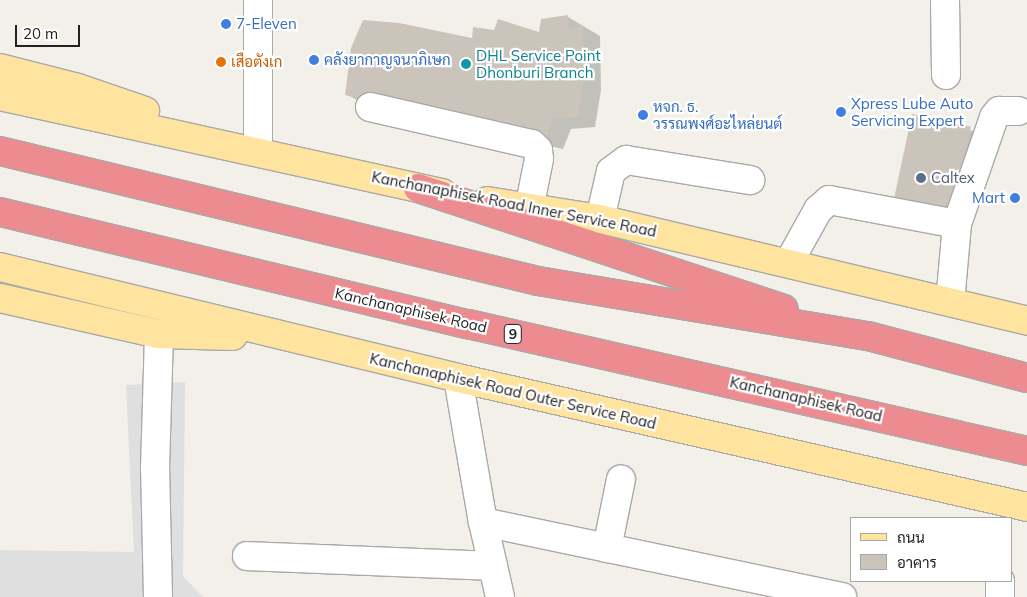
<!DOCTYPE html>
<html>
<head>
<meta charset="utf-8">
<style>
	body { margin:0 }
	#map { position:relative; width:1027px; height:597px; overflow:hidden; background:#f2f0e8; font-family:Mulish,Sarabun,sans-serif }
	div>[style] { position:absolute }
	.residential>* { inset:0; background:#e0dfdf }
	.shadow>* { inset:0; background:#0003 }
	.building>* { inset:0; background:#cbc4ba; transform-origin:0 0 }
	.roads { filter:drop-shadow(1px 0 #a9a9a9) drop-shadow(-1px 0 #a9a9a9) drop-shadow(0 1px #a9a9a9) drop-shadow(0 -1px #a9a9a9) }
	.minor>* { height:28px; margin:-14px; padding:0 14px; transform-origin:14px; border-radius:14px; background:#fff }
	.major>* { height:28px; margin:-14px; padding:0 14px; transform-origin:14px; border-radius:14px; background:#ffe4a0 }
	.highway>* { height:28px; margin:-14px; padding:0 14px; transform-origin:14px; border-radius:14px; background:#ed8c90 }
	.dots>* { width:14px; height:14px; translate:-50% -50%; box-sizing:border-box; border:2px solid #fff; border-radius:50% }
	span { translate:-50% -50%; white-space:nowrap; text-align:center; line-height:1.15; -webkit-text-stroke:4.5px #fff; paint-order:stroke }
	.shield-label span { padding:1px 4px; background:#fff; border:1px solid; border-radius:4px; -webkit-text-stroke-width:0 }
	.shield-label { font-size:14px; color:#222; font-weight:700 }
	.shop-label { font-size:15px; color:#366cbe }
	.left { translate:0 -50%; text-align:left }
	.right { translate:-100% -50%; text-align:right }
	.culture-label { font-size:15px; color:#0d838f }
	.food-label { font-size:15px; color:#c56008 }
	.service-label { font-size:15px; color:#4e5e75 }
	.street-label { font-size:15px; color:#222 }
	.legend { position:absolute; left:850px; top:517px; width:162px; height:65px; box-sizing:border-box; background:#fff; border:1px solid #a7a7a7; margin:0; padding:6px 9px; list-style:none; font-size:15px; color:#222 }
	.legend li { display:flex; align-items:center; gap:10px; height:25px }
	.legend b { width:25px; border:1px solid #a7a7a7 }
	.scale { position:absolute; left:15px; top:25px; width:65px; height:22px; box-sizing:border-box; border:2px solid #222; border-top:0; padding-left:6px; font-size:15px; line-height:18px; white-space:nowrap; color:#222; -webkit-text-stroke:4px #fff; paint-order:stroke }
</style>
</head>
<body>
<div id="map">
	<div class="residential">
		<div style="clip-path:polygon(185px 382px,183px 576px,203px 597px,0 597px,0 550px,134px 552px,126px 385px)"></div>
	</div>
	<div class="shadow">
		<div style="clip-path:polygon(568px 17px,600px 36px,601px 90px,595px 127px,571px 129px,563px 149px,364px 104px,346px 94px,473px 40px,539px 34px)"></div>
		<div style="clip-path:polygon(913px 115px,977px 132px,955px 221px)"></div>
	</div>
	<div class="building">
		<div style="clip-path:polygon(568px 15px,569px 30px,583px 25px,584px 80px,578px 117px,553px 119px,545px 140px,345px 95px,351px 48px,363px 20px,399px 23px,472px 38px,473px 27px,494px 30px,498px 19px,539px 32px,541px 19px)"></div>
		<div style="left:912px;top:114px;width:60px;height:93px;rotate:12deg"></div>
	</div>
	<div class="roads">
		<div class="minor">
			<div style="left:945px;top:0;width:75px;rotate:89.2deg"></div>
			<div style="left:370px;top:107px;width:166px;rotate:12.9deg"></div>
			<div style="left:532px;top:144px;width:8px;rotate:45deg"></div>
			<div style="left:538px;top:150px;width:9px;rotate:84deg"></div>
			<div style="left:539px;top:159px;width:51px;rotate:101.3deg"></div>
			<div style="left:258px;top:150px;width:150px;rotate:-90deg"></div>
			<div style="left:600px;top:219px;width:49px;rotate:-77.1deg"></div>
			<div style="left:611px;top:171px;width:19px;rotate:-36deg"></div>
			<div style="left:626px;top:160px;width:126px;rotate:9.2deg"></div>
			<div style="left:957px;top:224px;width:113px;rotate:-70.9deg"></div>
			<div style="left:994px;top:117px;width:8px;rotate:-50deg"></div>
			<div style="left:999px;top:111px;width:19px"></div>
			<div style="left:789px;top:262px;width:60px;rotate:-60.9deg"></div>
			<div style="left:818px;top:210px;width:15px;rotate:-42deg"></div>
			<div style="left:829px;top:200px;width:130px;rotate:10.6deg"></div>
			<div style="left:957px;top:224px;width:78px;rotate:95.1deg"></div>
			<div style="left:458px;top:378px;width:146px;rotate:80.2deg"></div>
			<div style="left:483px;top:522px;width:77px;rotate:77.2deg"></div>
			<div style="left:483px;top:522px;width:367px;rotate:11.8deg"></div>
			<div style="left:607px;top:548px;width:70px;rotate:-78.5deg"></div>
			<div style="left:247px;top:556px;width:246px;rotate:2.3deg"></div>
			<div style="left:1000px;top:581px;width:16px;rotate:90deg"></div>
			<div style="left:158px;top:597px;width:128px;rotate:-91.3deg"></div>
			<div style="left:155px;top:469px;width:135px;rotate:-88.3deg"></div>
		</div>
		<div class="major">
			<div style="left:0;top:68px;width:81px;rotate:14.4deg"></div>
			<div style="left:78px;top:88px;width:71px;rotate:18.9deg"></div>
			<div style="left:0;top:96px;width:453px;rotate:12.4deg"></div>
			<div style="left:487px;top:201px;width:114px;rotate:9.1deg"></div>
			<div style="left:600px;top:219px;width:439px;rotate:13.4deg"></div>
			<div style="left:0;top:267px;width:471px;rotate:13.6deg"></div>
			<div style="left:458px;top:378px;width:583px;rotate:12.77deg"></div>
			<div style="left:0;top:298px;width:163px;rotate:12.8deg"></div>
			<div style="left:159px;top:334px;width:74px;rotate:1.5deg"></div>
		</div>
		<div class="highway">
			<div style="left:0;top:151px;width:553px;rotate:13.58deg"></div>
			<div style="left:538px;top:281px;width:335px;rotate:9.5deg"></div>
			<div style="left:868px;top:336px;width:164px;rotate:14.8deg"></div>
			<div style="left:418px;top:188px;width:385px;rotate:18.3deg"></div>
			<div style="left:0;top:212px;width:481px;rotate:13.5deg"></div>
			<div style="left:468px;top:324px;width:573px;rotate:12.8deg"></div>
		</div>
	</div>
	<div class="dots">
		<div style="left:226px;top:24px;background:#3f7fe0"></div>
		<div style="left:314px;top:60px;background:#3f7fe0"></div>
		<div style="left:221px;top:62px;background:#e8710a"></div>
		<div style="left:466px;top:64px;background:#0f9aa8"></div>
		<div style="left:841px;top:112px;background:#3f7fe0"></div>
		<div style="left:643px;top:115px;background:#3f7fe0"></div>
		<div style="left:921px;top:178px;background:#5c6f8a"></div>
		<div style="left:1015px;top:198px;background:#3f7fe0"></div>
	</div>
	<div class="shield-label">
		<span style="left:513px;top:334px">9</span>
	</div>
	<div class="shop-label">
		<span class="left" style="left:236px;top:24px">7-Eleven</span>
		<span class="left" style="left:324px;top:60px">คลังยากาญจนาภิเษก</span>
		<span class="left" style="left:851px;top:112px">Xpress Lube Auto<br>Servicing Expert</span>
		<span class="left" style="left:653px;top:115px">หจก. ธ.<br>วรรณพงศ์อะไหล่ยนต์</span>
		<span class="right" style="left:1005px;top:198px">Mart</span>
	</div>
	<div class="culture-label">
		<span class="left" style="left:476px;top:64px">DHL Service Point<br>Dhonburi Branch</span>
	</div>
	<div class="food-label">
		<span class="left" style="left:231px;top:62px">เสือตังเก</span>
	</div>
	<div class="service-label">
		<span class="left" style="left:931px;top:178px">Caltex</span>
	</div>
	<div class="street-label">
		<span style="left:514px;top:204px;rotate:11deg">Kanchanaphisek Road Inner Service Road</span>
		<span style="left:411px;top:310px;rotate:13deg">Kanchanaphisek Road</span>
		<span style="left:513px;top:391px;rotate:13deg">Kanchanaphisek Road Outer Service Road</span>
		<span style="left:806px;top:399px;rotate:13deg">Kanchanaphisek Road</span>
	</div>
	<ul class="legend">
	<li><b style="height:6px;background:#ffe4a0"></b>ถนน</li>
	<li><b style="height:14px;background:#cbc4ba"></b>อาคาร</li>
	</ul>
	<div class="scale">20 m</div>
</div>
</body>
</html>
